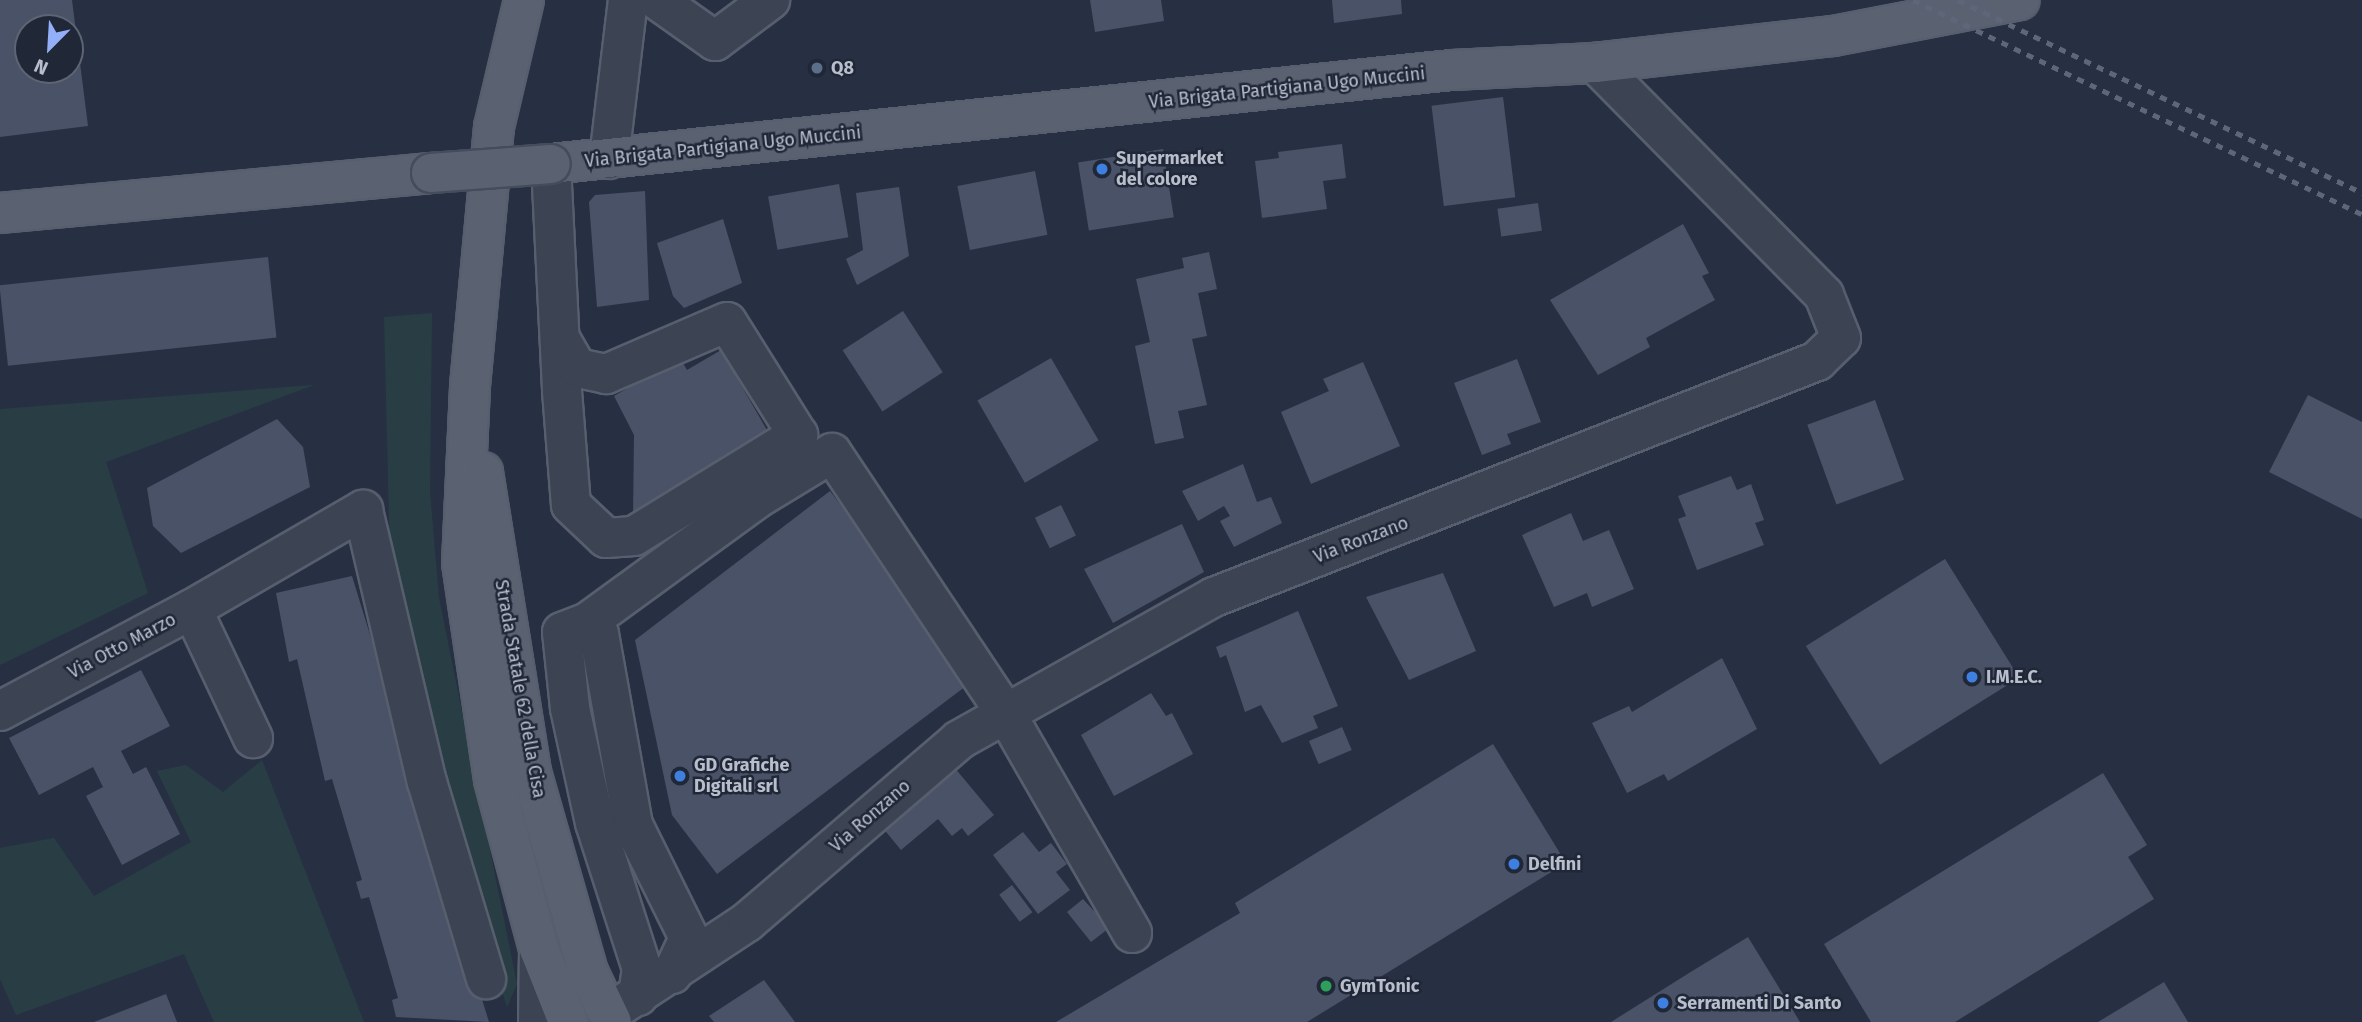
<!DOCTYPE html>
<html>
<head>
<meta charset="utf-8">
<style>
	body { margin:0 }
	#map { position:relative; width:2362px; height:1022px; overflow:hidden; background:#273043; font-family:"Fira Sans",sans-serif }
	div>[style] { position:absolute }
	.green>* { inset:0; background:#293e44 }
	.building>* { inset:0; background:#495267; transform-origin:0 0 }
	.roads { filter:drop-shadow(2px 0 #575e6d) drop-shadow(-2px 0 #575e6d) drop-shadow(0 2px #575e6d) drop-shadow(0 -2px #575e6d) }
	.minor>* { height:38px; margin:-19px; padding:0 19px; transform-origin:19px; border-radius:19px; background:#3c4352 }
	.major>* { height:38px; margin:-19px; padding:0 19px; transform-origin:19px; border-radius:19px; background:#5a6272 }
	.rail>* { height:5px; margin-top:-2.5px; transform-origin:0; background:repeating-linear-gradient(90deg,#5e6679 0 7px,transparent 0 14px) }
	.bridges { filter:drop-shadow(2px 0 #454c5c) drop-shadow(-2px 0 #454c5c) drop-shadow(0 2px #454c5c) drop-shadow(0 -2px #454c5c) }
	.major-bridge>* { height:38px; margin:-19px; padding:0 19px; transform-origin:19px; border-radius:19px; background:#5a6272 }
	.dots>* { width:19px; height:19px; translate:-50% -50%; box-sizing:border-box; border:4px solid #202838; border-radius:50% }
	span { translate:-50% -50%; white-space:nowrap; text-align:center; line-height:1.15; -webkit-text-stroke:5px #202838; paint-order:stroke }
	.poi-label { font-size:18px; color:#b9becc; font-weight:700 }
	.left { translate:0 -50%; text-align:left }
	.street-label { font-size:18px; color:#b9becc }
	.north { position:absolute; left:14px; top:14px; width:70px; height:70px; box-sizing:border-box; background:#202838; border:2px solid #5d6473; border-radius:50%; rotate:204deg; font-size:19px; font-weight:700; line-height:28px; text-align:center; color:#b9becc }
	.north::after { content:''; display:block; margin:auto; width:24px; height:32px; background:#93aff7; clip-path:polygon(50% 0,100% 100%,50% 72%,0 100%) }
</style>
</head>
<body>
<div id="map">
	<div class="green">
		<div style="clip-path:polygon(432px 313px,430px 492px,439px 598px,517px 984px,507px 1007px,456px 847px,390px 558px,384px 317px)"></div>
		<div style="clip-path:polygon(314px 385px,106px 462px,148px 593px,0 665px,0 409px)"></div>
		<div style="clip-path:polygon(262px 760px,364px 1022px,214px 1022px,184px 954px,16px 1015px,0 979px,0 848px,54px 838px,94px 896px,191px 842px,157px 771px,186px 765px,223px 792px)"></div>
	</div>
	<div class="building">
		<div style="clip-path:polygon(evenodd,0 0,72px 0,88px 126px,0 137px,0 0,28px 28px,70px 28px,70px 70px,28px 70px,28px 28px)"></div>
		<div style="clip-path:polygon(1090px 0,1161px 0,1164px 21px,1095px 32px)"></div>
		<div style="clip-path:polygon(1332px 0,1401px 0,1402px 14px,1334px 23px)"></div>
		<div style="left:1503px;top:97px;width:101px;height:72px;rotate:83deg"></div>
		<div style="clip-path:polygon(1342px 144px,1346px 178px,1323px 181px,1327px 209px,1262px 218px,1255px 161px,1279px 158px,1278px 152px)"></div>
		<div style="left:1163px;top:149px;width:69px;height:86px;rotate:81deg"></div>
		<div style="left:1035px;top:171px;width:65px;height:79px;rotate:79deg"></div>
		<div style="left:839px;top:184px;width:54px;height:72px;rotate:80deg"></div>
		<div style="clip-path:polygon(899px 187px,909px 256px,857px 285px,846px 259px,863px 250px,856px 193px)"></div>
		<div style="clip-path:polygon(645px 191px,649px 300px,597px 307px,589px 202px,595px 195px)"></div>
		<div style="left:1538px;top:203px;width:28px;height:41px;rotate:82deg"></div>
		<div style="clip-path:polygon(723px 219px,742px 283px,684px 308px,673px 296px,657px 243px)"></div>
		<div style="clip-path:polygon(1683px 224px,1709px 273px,1702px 276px,1715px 300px,1646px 338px,1650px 347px,1598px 375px,1550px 300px)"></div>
		<div style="clip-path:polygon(1209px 252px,1217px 289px,1198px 293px,1207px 336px,1192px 339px,1207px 405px,1178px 411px,1184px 438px,1155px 444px,1135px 346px,1150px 342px,1136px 279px,1184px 268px,1182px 258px)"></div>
		<div style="left:268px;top:257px;width:81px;height:270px;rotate:84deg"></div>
		<div style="left:903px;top:311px;width:73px;height:72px;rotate:57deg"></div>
		<div style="clip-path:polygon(721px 350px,772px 439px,633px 519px,634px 435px,614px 396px,680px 358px,687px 370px)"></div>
		<div style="left:1051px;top:358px;width:95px;height:85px;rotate:60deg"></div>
		<div style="clip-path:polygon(1517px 359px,1541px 422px,1507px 434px,1511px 444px,1482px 455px,1454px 383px)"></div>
		<div style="clip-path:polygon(1363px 362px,1400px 446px,1311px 484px,1281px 412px,1329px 391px,1323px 379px)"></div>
		<div style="clip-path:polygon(2308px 395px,2362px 422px,2362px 519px,2269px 472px)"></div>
		<div style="left:1875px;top:400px;width:85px;height:72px;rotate:70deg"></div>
		<div style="clip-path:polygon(277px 419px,303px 447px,310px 487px,181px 553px,153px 526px,147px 488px)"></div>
		<div style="clip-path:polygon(1243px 464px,1257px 502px,1271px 497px,1282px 523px,1234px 547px,1220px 521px,1230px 516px,1224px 506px,1198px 521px,1182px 491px)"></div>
		<div style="clip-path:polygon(1731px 476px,1737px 490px,1751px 484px,1764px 520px,1755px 523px,1764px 545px,1697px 570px,1678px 519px,1686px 516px,1678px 496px)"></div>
		<div style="clip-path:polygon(830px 491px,974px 680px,717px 874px,672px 815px,635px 640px)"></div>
		<div style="left:1061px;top:505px;width:34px;height:29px;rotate:64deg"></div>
		<div style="clip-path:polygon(1571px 513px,1583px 541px,1609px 530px,1634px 589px,1592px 607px,1587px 593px,1554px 607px,1522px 535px)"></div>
		<div style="clip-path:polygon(1182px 524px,1204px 572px,1113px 623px,1084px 569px)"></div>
		<div style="left:1945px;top:559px;width:140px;height:164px;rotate:58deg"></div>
		<div style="clip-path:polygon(1443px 573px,1476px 651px,1409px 680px,1366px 597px)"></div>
		<div style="clip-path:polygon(352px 576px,489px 1022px,396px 1017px,392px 1000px,398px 998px,369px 897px,361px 899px,356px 882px,362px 880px,332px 779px,325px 781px,297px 659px,289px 662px,276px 593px)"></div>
		<div style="clip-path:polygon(1298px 611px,1338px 706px,1313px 716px,1318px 728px,1282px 743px,1261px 705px,1245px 712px,1226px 655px,1220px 658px,1216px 647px)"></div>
		<div style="clip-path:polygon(1722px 658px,1757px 729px,1668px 781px,1664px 774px,1627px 793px,1592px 723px,1629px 706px,1632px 712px)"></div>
		<div style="clip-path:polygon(141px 670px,170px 726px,121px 751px,133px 774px,146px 767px,180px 834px,122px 865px,86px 796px,103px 787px,93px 767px,39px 795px,9px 738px)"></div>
		<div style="clip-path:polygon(1151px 693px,1166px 716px,1172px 713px,1193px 754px,1114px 796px,1081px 735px)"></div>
		<div style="left:1342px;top:727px;width:25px;height:36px;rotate:67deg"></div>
		<div style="clip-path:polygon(1493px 744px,1566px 863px,1307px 1022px,1056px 1022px,1240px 913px,1235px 903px)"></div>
		<div style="clip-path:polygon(954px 767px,994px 815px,968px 836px,962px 828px,952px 836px,938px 819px,901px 850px,882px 827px)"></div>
		<div style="clip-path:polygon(2103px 773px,2147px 845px,2128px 857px,2154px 899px,1955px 1022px,1871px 1022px,1824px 944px)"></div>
		<div style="clip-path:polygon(1023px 832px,1039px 852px,1051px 843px,1067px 864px,1056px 872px,1070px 890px,1038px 914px,993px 855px)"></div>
		<div style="left:1012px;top:885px;width:34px;height:16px;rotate:53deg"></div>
		<div style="clip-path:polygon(1083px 899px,1094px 911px,1103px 904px,1117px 922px,1091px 942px,1067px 912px)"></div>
		<div style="clip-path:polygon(1748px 937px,1800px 1022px,1611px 1022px,1689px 973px)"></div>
		<div style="clip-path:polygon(764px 980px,795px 1022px,714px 1022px,709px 1016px)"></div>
		<div style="clip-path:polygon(2164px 982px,2188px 1022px,2098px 1022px)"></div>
		<div style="clip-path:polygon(166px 994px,177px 1022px,94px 1022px)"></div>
	</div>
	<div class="roads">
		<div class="minor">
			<div style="left:657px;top:0;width:71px;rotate:35.3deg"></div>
			<div style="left:715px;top:41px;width:69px;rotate:-36.7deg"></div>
			<div style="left:609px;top:159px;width:160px;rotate:-83.2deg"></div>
			<div style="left:551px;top:164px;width:227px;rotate:87.2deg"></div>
			<div style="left:562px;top:391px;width:114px;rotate:85.5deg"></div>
			<div style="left:571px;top:505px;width:48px;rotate:43.3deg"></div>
			<div style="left:606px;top:538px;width:28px;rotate:-4deg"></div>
			<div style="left:634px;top:536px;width:193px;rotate:-31.6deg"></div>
			<div style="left:798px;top:435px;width:133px;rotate:-122.1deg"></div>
			<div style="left:727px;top:322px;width:132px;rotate:156.7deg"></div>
			<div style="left:606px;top:374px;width:30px;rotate:-168deg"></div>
			<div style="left:577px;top:368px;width:32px;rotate:-120deg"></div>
			<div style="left:192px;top:609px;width:198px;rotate:-30.1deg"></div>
			<div style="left:363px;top:510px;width:279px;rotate:76.8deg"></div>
			<div style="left:427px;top:782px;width:206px;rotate:73.3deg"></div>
			<div style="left:588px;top:622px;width:16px;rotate:47deg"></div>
			<div style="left:599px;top:634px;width:194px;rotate:79.9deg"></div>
			<div style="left:633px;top:825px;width:126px;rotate:63.6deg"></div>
			<div style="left:689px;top:938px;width:40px;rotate:115deg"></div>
			<div style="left:0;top:711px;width:217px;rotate:-28deg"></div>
			<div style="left:192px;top:609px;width:143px;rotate:64.7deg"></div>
			<div style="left:638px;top:996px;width:27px;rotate:-82deg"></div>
			<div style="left:642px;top:969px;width:153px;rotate:-107.8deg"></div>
			<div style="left:595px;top:823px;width:118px;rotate:-102.3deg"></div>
			<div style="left:570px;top:708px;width:76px;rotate:-96deg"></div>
			<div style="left:562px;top:632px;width:28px;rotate:-21deg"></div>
			<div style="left:588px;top:622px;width:207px;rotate:-36.1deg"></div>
			<div style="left:755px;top:500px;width:90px;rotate:-31.4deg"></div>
			<div style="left:832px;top:453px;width:311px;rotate:56.3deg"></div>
			<div style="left:1005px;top:712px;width:255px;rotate:60.1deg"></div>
			<div style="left:608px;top:1014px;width:167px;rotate:-33.5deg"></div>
			<div style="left:747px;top:922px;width:279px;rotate:-40.6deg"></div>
			<div style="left:959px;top:740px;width:292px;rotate:-29.3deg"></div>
			<div style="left:1214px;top:597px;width:648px;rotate:-21.37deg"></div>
			<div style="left:1817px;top:361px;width:33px;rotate:-44deg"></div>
			<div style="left:1841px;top:338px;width:46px;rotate:-111.6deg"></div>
			<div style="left:1824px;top:295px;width:326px;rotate:-134.6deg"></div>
			<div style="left:538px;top:1022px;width:70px;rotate:-89.2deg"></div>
		</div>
		<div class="major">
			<div style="left:524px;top:0;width:130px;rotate:103.3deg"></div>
			<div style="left:494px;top:127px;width:261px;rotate:95.3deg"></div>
			<div style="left:470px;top:387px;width:176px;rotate:92.6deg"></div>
			<div style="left:462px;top:563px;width:219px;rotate:81.6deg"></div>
			<div style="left:494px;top:780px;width:175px;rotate:75.1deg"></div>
			<div style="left:539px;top:949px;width:79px;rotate:68.3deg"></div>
			<div style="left:551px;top:164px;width:906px;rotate:-5.96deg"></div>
			<div style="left:1452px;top:70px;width:143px;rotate:-2.8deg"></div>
			<div style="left:1595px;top:63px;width:240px;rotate:-6.5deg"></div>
			<div style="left:1833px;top:36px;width:190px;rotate:-10.9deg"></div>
			<div style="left:0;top:213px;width:433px;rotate:-5.3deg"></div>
			<div style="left:483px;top:472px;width:304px;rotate:80.9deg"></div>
			<div style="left:531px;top:772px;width:208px;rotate:74.1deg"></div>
			<div style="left:588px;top:972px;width:55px;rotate:64.4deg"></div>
		</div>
	</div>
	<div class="rail">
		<div style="left:1913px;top:0;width:497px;rotate:25.5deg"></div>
		<div style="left:1958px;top:0;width:448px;rotate:25.5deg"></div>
	</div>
	<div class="bridges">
		<div class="major-bridge">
			<div style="left:431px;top:173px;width:120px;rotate:-4.3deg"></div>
		</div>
	</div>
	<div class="dots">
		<div style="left:817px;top:68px;background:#5c6f8a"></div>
		<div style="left:1102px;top:169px;background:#3f7fe0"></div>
		<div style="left:1972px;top:677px;background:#3f7fe0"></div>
		<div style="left:680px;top:776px;background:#3f7fe0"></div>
		<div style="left:1514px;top:864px;background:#3f7fe0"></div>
		<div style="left:1326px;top:986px;background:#2e9e5b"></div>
		<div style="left:1663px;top:1003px;background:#3f7fe0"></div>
	</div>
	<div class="poi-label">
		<span class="left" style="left:831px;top:68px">Q8</span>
		<span class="left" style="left:1116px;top:169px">Supermarket<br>del colore</span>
		<span class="left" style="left:1986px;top:677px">I.M.E.C.</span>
		<span class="left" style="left:694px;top:776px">GD Grafiche<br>Digitali srl</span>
		<span class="left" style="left:1528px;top:864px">Delfini</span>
		<span class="left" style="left:1340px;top:986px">GymTonic</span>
		<span class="left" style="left:1677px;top:1003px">Serramenti Di Santo</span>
	</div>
	<div class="street-label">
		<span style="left:1287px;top:88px;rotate:-6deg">Via Brigata Partigiana Ugo Muccini</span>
		<span style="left:723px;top:147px;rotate:-6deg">Via Brigata Partigiana Ugo Muccini</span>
		<span style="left:1361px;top:540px;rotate:-21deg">Via Ronzano</span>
		<span style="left:122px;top:646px;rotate:-28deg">Via Otto Marzo</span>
		<span style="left:520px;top:689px;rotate:80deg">Strada Statale 62 della Cisa</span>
		<span style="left:870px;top:816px;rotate:-41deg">Via Ronzano</span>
	</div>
	<div class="north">N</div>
</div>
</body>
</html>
